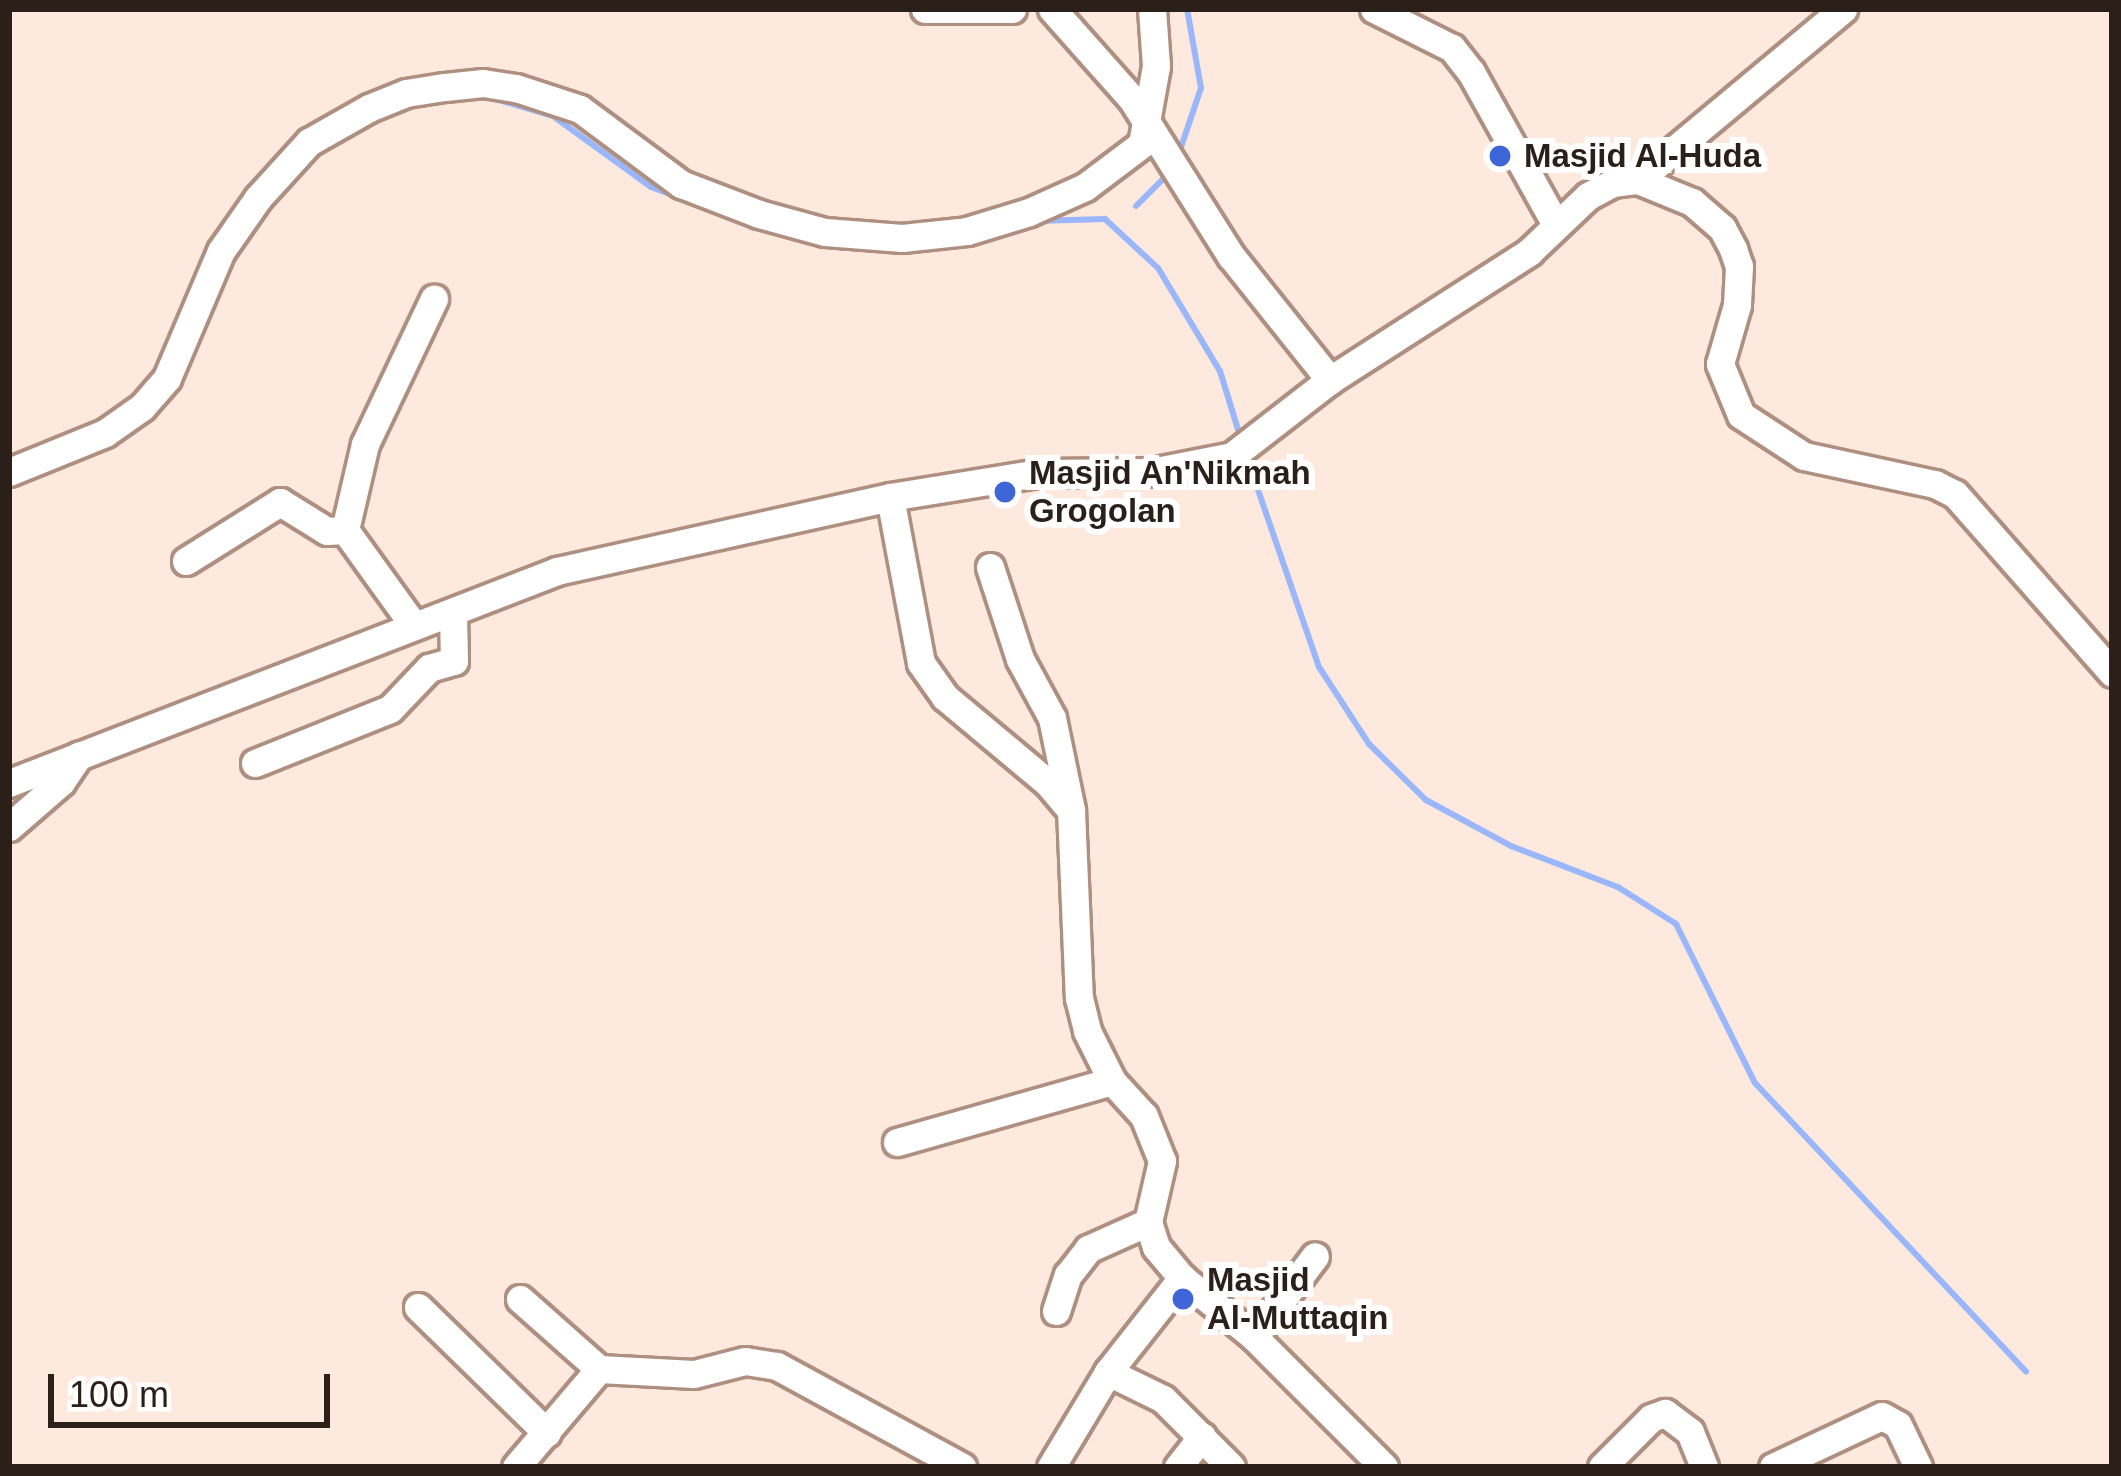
<!DOCTYPE html>
<html>
<head>
<meta charset="utf-8">
<style>
	body { margin:0 }
	#map { position:relative; width:2121px; height:1476px; overflow:hidden; background:#fee9df; font-family:Helvetica,sans-serif }
	div>[style] { position:absolute }
	.stream>* { height:6px; margin:-3px; padding:0 3px; transform-origin:3px; border-radius:3px; background:#9ab7fb }
	.roads { filter:drop-shadow(3px 0 #ae8f80) drop-shadow(-3px 0 #ae8f80) drop-shadow(0 3px #ae8f80) drop-shadow(0 -3px #ae8f80) }
	.minor>* { height:27px; margin:-13.5px; padding:0 13.5px; transform-origin:13.5px; border-radius:13.5px; background:#fff }
	.dots>* { width:33px; height:33px; translate:-50% -50%; box-sizing:border-box; border:6px solid #fff; border-radius:50% }
	span { translate:-50% -50%; white-space:nowrap; text-align:center; line-height:1.15; -webkit-text-stroke:12px #fff; paint-order:stroke }
	.poi-label { font-size:33px; color:#2b1f19; font-weight:700 }
	.left { translate:0 -50%; text-align:left }
	.frame { position:absolute; inset:0; border:12px solid #2b1f19; pointer-events:none }
	.scale { position:absolute; left:48px; top:1374px; width:282px; height:54px; box-sizing:border-box; border:6px solid #2b1f19; border-top:0; padding-left:15px; font-size:36px; line-height:42px; white-space:nowrap; color:#2b1f19; -webkit-text-stroke:9px #fff; paint-order:stroke }
</style>
</head>
<body>
<div id="map">
	<div class="stream">
		<div style="left:492px;top:98px;width:64px;rotate:16.4deg"></div>
		<div style="left:553px;top:116px;width:121px;rotate:35.9deg"></div>
		<div style="left:651px;top:187px;width:48px;rotate:20.7deg"></div>
		<div style="left:1178px;top:156px;width:72px;rotate:-71.3deg"></div>
		<div style="left:1201px;top:88px;width:80px;rotate:-100deg"></div>
		<div style="left:1136px;top:206px;width:47px;rotate:-45deg"></div>
		<div style="left:1036px;top:221px;width:69px;rotate:-1.7deg"></div>
		<div style="left:1105px;top:219px;width:72px;rotate:42.8deg"></div>
		<div style="left:1158px;top:268px;width:120px;rotate:59deg"></div>
		<div style="left:1220px;top:371px;width:68px;rotate:72.9deg"></div>
		<div style="left:1246px;top:455px;width:224px;rotate:71deg"></div>
		<div style="left:1319px;top:667px;width:92px;rotate:57deg"></div>
		<div style="left:1369px;top:744px;width:80px;rotate:44.5deg"></div>
		<div style="left:1426px;top:800px;width:97px;rotate:28.4deg"></div>
		<div style="left:1511px;top:846px;width:115px;rotate:21deg"></div>
		<div style="left:1618px;top:887px;width:69px;rotate:32.5deg"></div>
		<div style="left:1676px;top:924px;width:178px;rotate:63.6deg"></div>
		<div style="left:1755px;top:1083px;width:396px;rotate:46.8deg"></div>
	</div>
	<div class="roads">
		<div class="minor">
			<div style="left:925px;top:9px;width:87px"></div>
			<div style="left:1052px;top:9px;width:120px;rotate:48.4deg"></div>
			<div style="left:1132px;top:99px;width:186px;rotate:57.8deg"></div>
			<div style="left:1231px;top:256px;width:159px;rotate:51.4deg"></div>
			<div style="left:1374px;top:9px;width:87px;rotate:26.6deg"></div>
			<div style="left:1452px;top:48px;width:31px;rotate:52deg"></div>
			<div style="left:1471px;top:72px;width:173px;rotate:60.9deg"></div>
			<div style="left:1638px;top:180px;width:267px;rotate:-39.8deg"></div>
			<div style="left:9px;top:472px;width:104px;rotate:-22.1deg"></div>
			<div style="left:105px;top:433px;width:45px;rotate:-35.1deg"></div>
			<div style="left:142px;top:407px;width:38px;rotate:-49deg"></div>
			<div style="left:167px;top:378px;width:138px;rotate:-67deg"></div>
			<div style="left:221px;top:251px;width:65px;rotate:-55.1deg"></div>
			<div style="left:258px;top:198px;width:76px;rotate:-47.7deg"></div>
			<div style="left:309px;top:142px;width:69px;rotate:-29.5deg"></div>
			<div style="left:369px;top:108px;width:40px;rotate:-22deg"></div>
			<div style="left:406px;top:93px;width:39px;rotate:-9deg"></div>
			<div style="left:445px;top:87px;width:38px;rotate:-6deg"></div>
			<div style="left:483px;top:83px;width:33px;rotate:9deg"></div>
			<div style="left:516px;top:88px;width:67px;rotate:18.2deg"></div>
			<div style="left:580px;top:109px;width:126px;rotate:36.6deg"></div>
			<div style="left:681px;top:184px;width:84px;rotate:21deg"></div>
			<div style="left:759px;top:214px;width:68px;rotate:15.3deg"></div>
			<div style="left:825px;top:232px;width:77px;rotate:4.5deg"></div>
			<div style="left:902px;top:238px;width:65px;rotate:-6.1deg"></div>
			<div style="left:967px;top:231px;width:65px;rotate:-17deg"></div>
			<div style="left:1029px;top:212px;width:61px;rotate:-24.1deg"></div>
			<div style="left:1085px;top:187px;width:71px;rotate:-37deg"></div>
			<div style="left:1142px;top:144px;width:79px;rotate:-79.8deg"></div>
			<div style="left:1156px;top:66px;width:57px;rotate:-94deg"></div>
			<div style="left:890px;top:497px;width:169px;rotate:79.4deg"></div>
			<div style="left:921px;top:663px;width:42px;rotate:54.8deg"></div>
			<div style="left:945px;top:697px;width:134px;rotate:39.9deg"></div>
			<div style="left:1048px;top:783px;width:35px;rotate:50deg"></div>
			<div style="left:1071px;top:810px;width:188px;rotate:87.6deg"></div>
			<div style="left:1079px;top:998px;width:34px;rotate:76deg"></div>
			<div style="left:1087px;top:1031px;width:56px;rotate:63.4deg"></div>
			<div style="left:1112px;top:1081px;width:47px;rotate:47.6deg"></div>
			<div style="left:1144px;top:1116px;width:48px;rotate:68.2deg"></div>
			<div style="left:1162px;top:1161px;width:63px;rotate:102.9deg"></div>
			<div style="left:1148px;top:1222px;width:26px;rotate:72deg"></div>
			<div style="left:1156px;top:1247px;width:40px;rotate:50deg"></div>
			<div style="left:1182px;top:1278px;width:93px;rotate:39.3deg"></div>
			<div style="left:1254px;top:1337px;width:184px;rotate:45deg"></div>
			<div style="left:186px;top:561px;width:111px;rotate:-32.1deg"></div>
			<div style="left:280px;top:502px;width:55px;rotate:31.7deg"></div>
			<div style="left:327px;top:531px;width:18px;rotate:-3deg"></div>
			<div style="left:990px;top:567px;width:97px;rotate:71.9deg"></div>
			<div style="left:1020px;top:659px;width:67px;rotate:61.5deg"></div>
			<div style="left:1052px;top:718px;width:94px;rotate:78.3deg"></div>
			<div style="left:412px;top:623px;width:115px;rotate:-125.8deg"></div>
			<div style="left:345px;top:530px;width:88px;rotate:-76.9deg"></div>
			<div style="left:365px;top:444px;width:161px;rotate:-64.6deg"></div>
			<div style="left:255px;top:763px;width:145px;rotate:-21.8deg"></div>
			<div style="left:390px;top:709px;width:57px;rotate:-46.4deg"></div>
			<div style="left:429px;top:668px;width:26px;rotate:-16deg"></div>
			<div style="left:454px;top:661px;width:48px;rotate:-91.2deg"></div>
			<div style="left:9px;top:783px;width:588px;rotate:-21.15deg"></div>
			<div style="left:557px;top:571px;width:341px;rotate:-12.5deg"></div>
			<div style="left:890px;top:497px;width:150px;rotate:-9.2deg"></div>
			<div style="left:1038px;top:473px;width:113px;rotate:-0.5deg"></div>
			<div style="left:1151px;top:472px;width:83px;rotate:-11.2deg"></div>
			<div style="left:1232px;top:456px;width:124px;rotate:-37.8deg"></div>
			<div style="left:1330px;top:380px;width:237px;rotate:-32.7deg"></div>
			<div style="left:1529px;top:252px;width:81px;rotate:-43.5deg"></div>
			<div style="left:1588px;top:196px;width:27px;rotate:-28deg"></div>
			<div style="left:1612px;top:183px;width:26px;rotate:-7deg"></div>
			<div style="left:1638px;top:180px;width:58px;rotate:22.2deg"></div>
			<div style="left:1692px;top:202px;width:40px;rotate:41deg"></div>
			<div style="left:1722px;top:228px;width:24px;rotate:62deg"></div>
			<div style="left:1733px;top:249px;width:18px;rotate:71deg"></div>
			<div style="left:1739px;top:266px;width:39px;rotate:93deg"></div>
			<div style="left:1737px;top:305px;width:61px;rotate:106.1deg"></div>
			<div style="left:1720px;top:364px;width:55px;rotate:67.6deg"></div>
			<div style="left:1741px;top:415px;width:75px;rotate:33.1deg"></div>
			<div style="left:1804px;top:456px;width:134px;rotate:12.1deg"></div>
			<div style="left:1935px;top:484px;width:22px;rotate:27deg"></div>
			<div style="left:1955px;top:494px;width:238px;rotate:48.7deg"></div>
			<div style="left:9px;top:827px;width:69px;rotate:-40.9deg"></div>
			<div style="left:61px;top:782px;width:32px;rotate:-56deg"></div>
			<div style="left:897px;top:1142px;width:223px;rotate:-15.8deg"></div>
			<div style="left:520px;top:1299px;width:106px;rotate:41.5deg"></div>
			<div style="left:599px;top:1369px;width:95px;rotate:3deg"></div>
			<div style="left:694px;top:1374px;width:53px;rotate:-14.3deg"></div>
			<div style="left:745px;top:1361px;width:32px;rotate:9deg"></div>
			<div style="left:777px;top:1366px;width:211px;rotate:28.6deg"></div>
			<div style="left:418px;top:1307px;width:180px;rotate:44.3deg"></div>
			<div style="left:1056px;top:1311px;width:38px;rotate:-72deg"></div>
			<div style="left:1068px;top:1275px;width:33px;rotate:-52deg"></div>
			<div style="left:1088px;top:1249px;width:66px;rotate:-24.2deg"></div>
			<div style="left:1254px;top:1337px;width:101px;rotate:-53deg"></div>
			<div style="left:1108px;top:1372px;width:61px;rotate:26.1deg"></div>
			<div style="left:1163px;top:1399px;width:96px;rotate:45deg"></div>
			<div style="left:516px;top:1467px;width:128px;rotate:-49.7deg"></div>
			<div style="left:1051px;top:1467px;width:111px;rotate:-59deg"></div>
			<div style="left:1108px;top:1372px;width:120px;rotate:-51.8deg"></div>
			<div style="left:1178px;top:1467px;width:39px;rotate:-52deg"></div>
			<div style="left:1602px;top:1467px;width:69px;rotate:-45deg"></div>
			<div style="left:1651px;top:1418px;width:15px;rotate:-20deg"></div>
			<div style="left:1665px;top:1413px;width:31px;rotate:37deg"></div>
			<div style="left:1690px;top:1432px;width:38px;rotate:68deg"></div>
			<div style="left:1773px;top:1467px;width:120px;rotate:-25.1deg"></div>
			<div style="left:1882px;top:1416px;width:18px;rotate:29deg"></div>
			<div style="left:1898px;top:1425px;width:47px;rotate:64.5deg"></div>
		</div>
	</div>
	<div class="dots">
		<div style="left:1500px;top:156px;background:#3e66d7"></div>
		<div style="left:1005px;top:492px;background:#3e66d7"></div>
		<div style="left:1183px;top:1299px;background:#3e66d7"></div>
	</div>
	<div class="poi-label">
		<span class="left" style="left:1524px;top:156px">Masjid Al-Huda</span>
		<span class="left" style="left:1029px;top:492px">Masjid An'Nikmah<br>Grogolan</span>
		<span class="left" style="left:1207px;top:1299px">Masjid<br>Al-Muttaqin</span>
	</div>
	<div class="frame"></div>
	<div class="scale">100 m</div>
</div>
</body>
</html>
